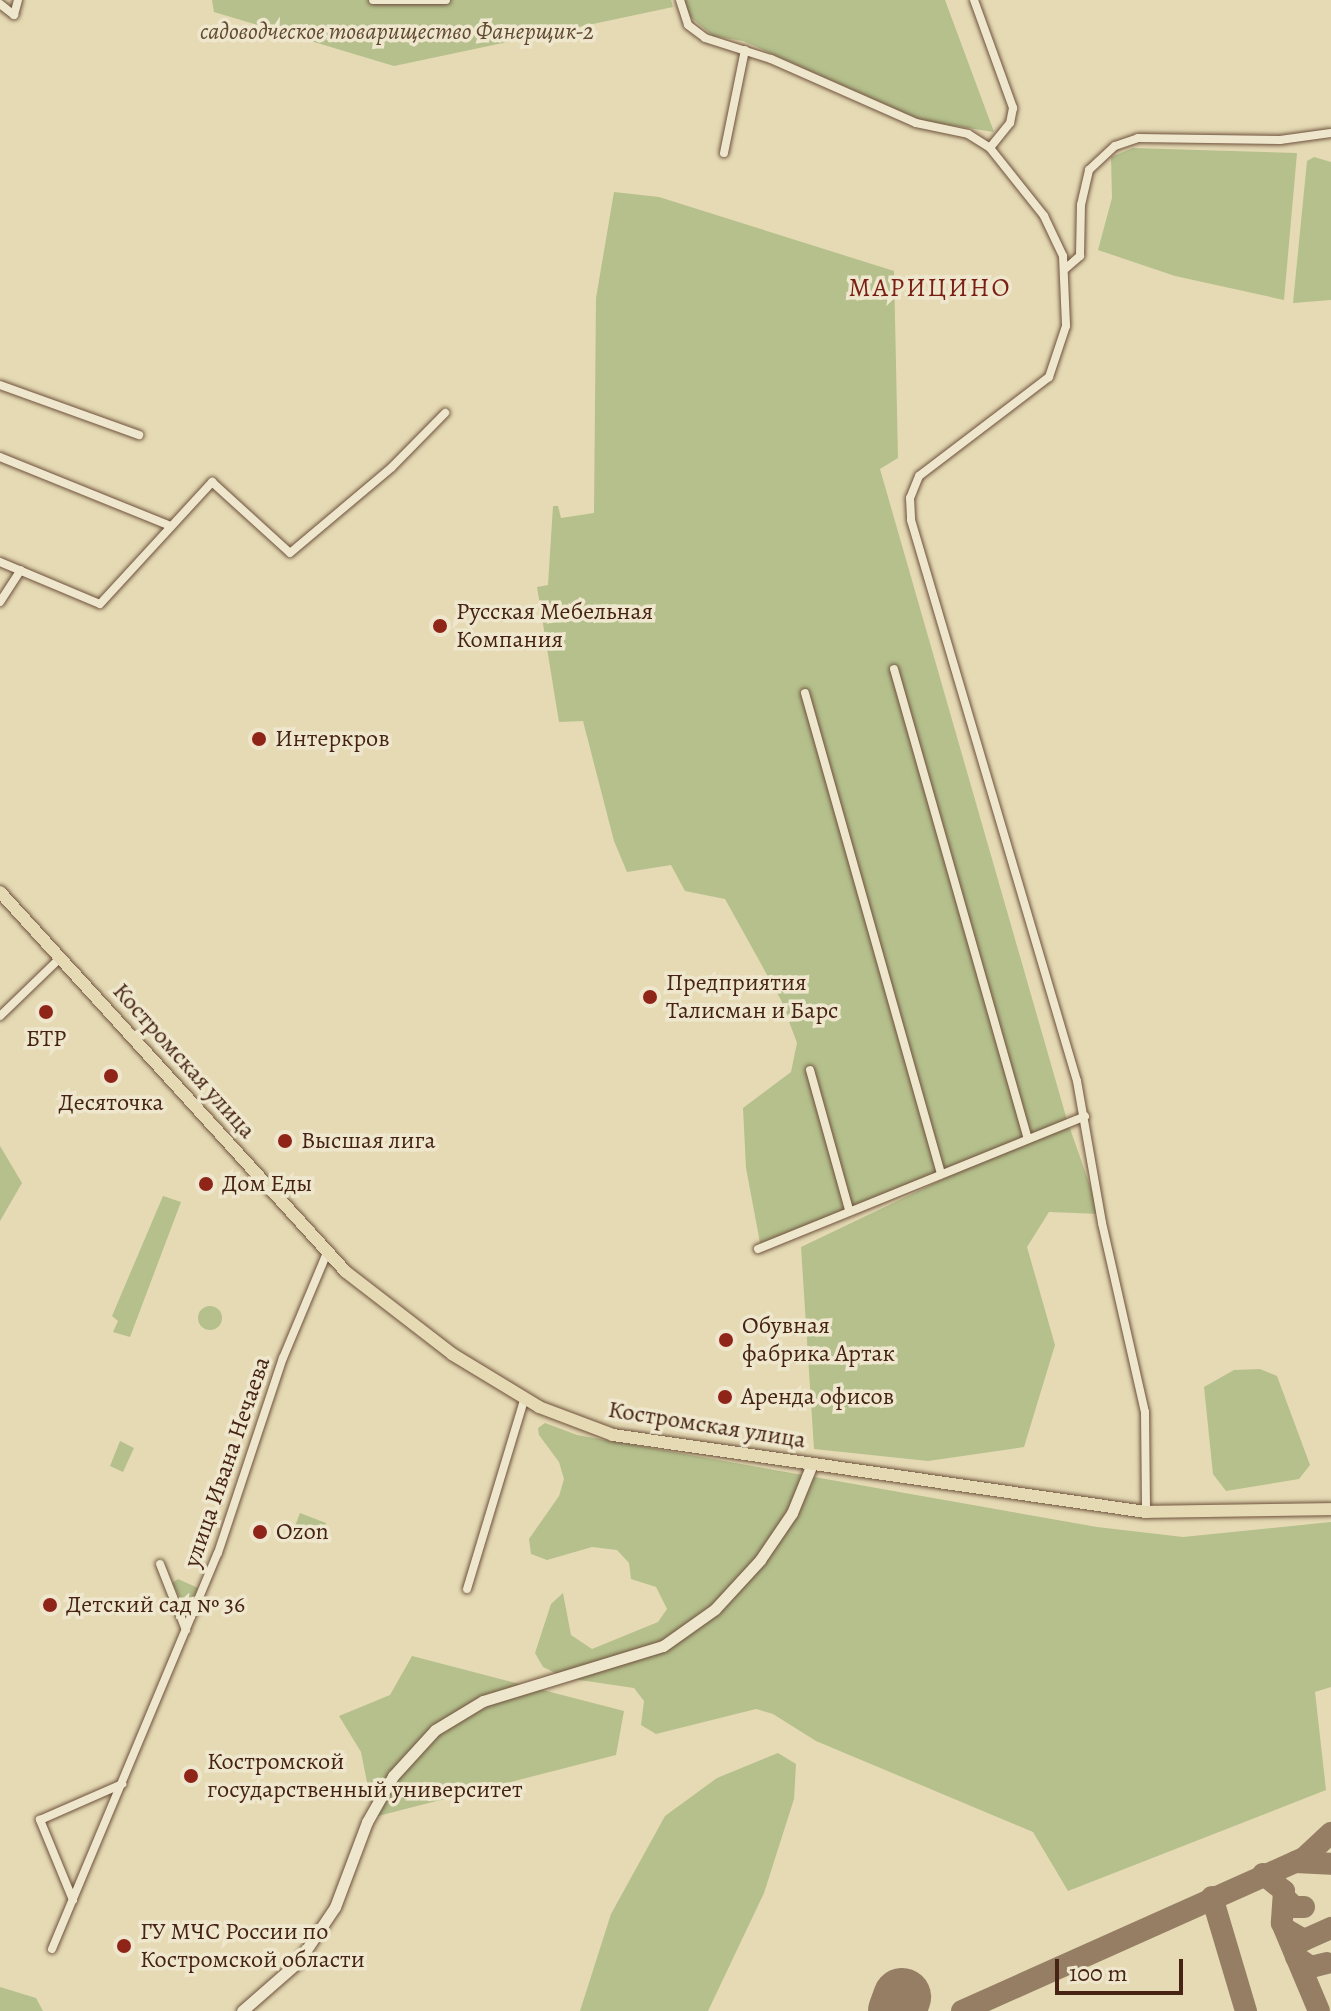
<!DOCTYPE html>
<html>
<head>
<meta charset="utf-8">
<style>
  body { margin:0 }
  #map { position:relative; width:1331px; height:2011px; overflow:hidden; background:#e5dab4; font-family:Alegreya,serif }
  div>[style] { position:absolute }
  [style*='--x'] { left:calc(var(--x)*1px); top:calc(var(--y)*1px); width:calc(var(--w)*1px); rotate:calc(var(--a)*1deg) }
  .green>* { inset:0; background:#b5c08d }
  .round { border-radius:50% }
  .taxiway>* { height:22px; margin:-11px; padding:0 11px; transform-origin:11px; border-radius:11px; background:#967e64 }
  .runway>* { height:58px; margin:-29px; padding:0 29px; transform-origin:29px; border-radius:29px; background:#967e64 }
  .roads { filter:drop-shadow(0 0 2px #6e513c) drop-shadow(0 0 2px #6e513c) }
  .street>* { height:8px; margin:-4px; padding:0 4px; transform-origin:4px; border-radius:4px; background:#eee7ce }
  .secondary>* { height:11px; margin:-5.5px; padding:0 5.5px; transform-origin:5.5px; border-radius:5.5px; background:#eee7ce }
  .primary>* { height:12px; margin:-6px; padding:0 6px; transform-origin:6px; border-radius:6px; background:#e5dab4 }
  .dots>* { width:22px; height:22px; translate:-50% -50%; box-sizing:border-box; border:4px solid #eee7ce; border-radius:50% }
  span { translate:-50% -50%; white-space:nowrap; text-align:center; line-height:1.15; -webkit-text-stroke:7px #eee7ce; paint-order:stroke }
  .park-label { font-size:24px; color:#624a32; font-style:italic }
  .poi-label { font-size:24px; color:#462314 }
  .left { translate:0 -50%; text-align:left }
  .street-label { font-size:24px; color:#462314 }
  .neighbourhood-label { font-size:26px; color:#7a1f14; letter-spacing:2px }
  .scale { position:absolute; left:1055px; top:1959px; width:128px; height:36px; box-sizing:border-box; border:4px solid #462314; border-top:0; padding-left:10px; font-size:24px; line-height:28px; white-space:nowrap; color:#462314; -webkit-text-stroke:6px #eee7ce; paint-order:stroke }
</style>
</head>
<body>
<div id="map">
  <div class="green">
    <div style="clip-path:polygon(212px 0,671px 0,673px 7px,394px 66px,214px 12px)"></div>
    <div style="clip-path:polygon(684px 0,945px 0,994px 132px,923px 121px,743px 41px,713px 36px,688px 15px)"></div>
    <div style="clip-path:polygon(1133px 148px,1297px 153px,1284px 300px,1175px 276px,1098px 250px,1112px 198px,1111px 157px)"></div>
    <div style="clip-path:polygon(1314px 157px,1331px 162px,1331px 300px,1293px 303px,1307px 161px)"></div>
    <div style="clip-path:polygon(614px 192px,659px 197px,894px 271px,898px 458px,880px 469px,1067px 1120px,1100px 1214px,1049px 1212px,1027px 1247px,1055px 1345px,1024px 1447px,928px 1461px,814px 1449px,801px 1247px,1048px 1129px,761px 1248px,746px 1168px,743px 1108px,791px 1072px,797px 1043px,781px 1000px,725px 899px,685px 891px,671px 865px,627px 872px,614px 841px,583px 721px,559px 722px,537px 587px,548px 585px,553px 506px,558px 506px,561px 518px,594px 513px,596px 298px)"></div>
    <div style="clip-path:polygon(0 1146px,22px 1183px,0 1221px)"></div>
    <div style="clip-path:polygon(163px 1196px,181px 1202px,130px 1337px,113px 1332px,118px 1321px,112px 1316px)"></div>
    <div class="round" style="left:198px;top:1306px;width:24px;height:24px"></div>
    <div style="clip-path:polygon(1260px 1369px,1277px 1376px,1310px 1465px,1299px 1479px,1226px 1491px,1213px 1474px,1204px 1387px,1234px 1370px)"></div>
    <div style="clip-path:polygon(545px 1423px,577px 1435px,1097px 1527px,1183px 1537px,1331px 1522px,1331px 1687px,1315px 1692px,1326px 1790px,1068px 1891px,1033px 1832px,816px 1741px,773px 1714px,756px 1709px,656px 1734px,641px 1725px,644px 1701px,634px 1688px,566px 1678px,543px 1667px,535px 1653px,551px 1604px,563px 1593px,571px 1635px,592px 1649px,658px 1622px,667px 1609px,656px 1587px,631px 1579px,629px 1563px,617px 1550px,592px 1547px,547px 1560px,531px 1554px,529px 1539px,559px 1496px,564px 1479px,559px 1462px,539px 1435px,538px 1428px)"></div>
    <div style="clip-path:polygon(120px 1441px,134px 1448px,123px 1472px,110px 1466px)"></div>
    <div style="clip-path:polygon(300px 1513px,326px 1523px,321px 1536px,295px 1526px)"></div>
    <div style="clip-path:polygon(178px 1579px,198px 1588px,187px 1611px,172px 1583px)"></div>
    <div style="clip-path:polygon(412px 1656px,624px 1711px,616px 1755px,374px 1817px,361px 1752px,339px 1716px,390px 1695px)"></div>
    <div style="clip-path:polygon(778px 1753px,796px 1764px,794px 1799px,764px 1893px,708px 2011px,580px 2011px,611px 1914px,665px 1816px,717px 1778px)"></div>
    <div style="clip-path:polygon(0 1987px,36px 1998px,43px 2011px,0 2011px)"></div>
  </div>
  <div class="taxiway">
    <div style="--x:1295;--y:1862;--w:36;--a:3"></div>
    <div style="--x:1263;--y:1874;--w:27;--a:39"></div>
    <div style="--x:1284;--y:1891;--w:32;--a:94"></div>
    <div style="--x:1282;--y:1923;--w:95;--a:67.2"></div>
    <div style="--x:1212;--y:1897;--w:119;--a:73.4"></div>
    <div style="--x:1284;--y:1897;--w:14;--a:45"></div>
    <div style="--x:1294;--y:1907;--w:10;--a:0"></div>
    <div style="--x:1285;--y:1929;--w:22;--a:30"></div>
    <div style="--x:1304;--y:1940;--w:30;--a:-24"></div>
    <div style="--x:1296;--y:1957;--w:18;--a:34"></div>
    <div style="--x:1311;--y:1967;--w:16;--a:-14"></div>
    <div style="--x:962;--y:2011;--w:375;--a:-24.1"></div>
    <div style="--x:1304;--y:1858;--w:37;--a:-43"></div>
  </div>
  <div class="runway">
    <div style="--x:897;--y:2011;--w:15;--a:-70"></div>
  </div>
  <div class="roads">
    <div class="street">
      <div style="--x:373;--y:0;--w:73;--a:0"></div>
      <div style="--x:680;--y:0;--w:26;--a:72"></div>
      <div style="--x:688;--y:25;--w:21;--a:37"></div>
      <div style="--x:705;--y:38;--w:69;--a:17.7"></div>
      <div style="--x:771;--y:59;--w:158;--a:23.8"></div>
      <div style="--x:916;--y:123;--w:53;--a:11.9"></div>
      <div style="--x:968;--y:134;--w:26;--a:32"></div>
      <div style="--x:990;--y:148;--w:87;--a:51.5"></div>
      <div style="--x:1044;--y:216;--w:44;--a:64.6"></div>
      <div style="--x:1063;--y:256;--w:70;--a:87.5"></div>
      <div style="--x:1066;--y:326;--w:54;--a:108.4"></div>
      <div style="--x:1049;--y:377;--w:163;--a:142.7"></div>
      <div style="--x:919;--y:476;--w:24;--a:112"></div>
      <div style="--x:910;--y:498;--w:22;--a:87"></div>
      <div style="--x:911;--y:520;--w:585;--a:73.52"></div>
      <div style="--x:1077;--y:1081;--w:144;--a:80"></div>
      <div style="--x:1102;--y:1223;--w:194;--a:77.2"></div>
      <div style="--x:1145;--y:1412;--w:100;--a:89.4"></div>
      <div style="--x:974;--y:0;--w:115;--a:70.1"></div>
      <div style="--x:1013;--y:108;--w:15;--a:101"></div>
      <div style="--x:1010;--y:123;--w:32;--a:129"></div>
      <div style="--x:0;--y:4;--w:18;--a:38"></div>
      <div style="--x:14;--y:15;--w:16;--a:-75"></div>
      <div style="--x:724;--y:153;--w:105;--a:-78.5"></div>
      <div style="--x:1065;--y:269;--w:20;--a:-41"></div>
      <div style="--x:1080;--y:256;--w:51;--a:-88.9"></div>
      <div style="--x:1081;--y:205;--w:36;--a:-77"></div>
      <div style="--x:1089;--y:170;--w:35;--a:-43"></div>
      <div style="--x:1115;--y:146;--w:24;--a:-19"></div>
      <div style="--x:1138;--y:138;--w:142;--a:0.8"></div>
      <div style="--x:1280;--y:140;--w:51;--a:-7.8"></div>
      <div style="--x:0;--y:385;--w:148;--a:19.8"></div>
      <div style="--x:0;--y:457;--w:184;--a:22"></div>
      <div style="--x:0;--y:562;--w:108;--a:22.8"></div>
      <div style="--x:100;--y:604;--w:166;--a:-47.4"></div>
      <div style="--x:212;--y:482;--w:105;--a:42.3"></div>
      <div style="--x:290;--y:553;--w:133;--a:-40.1"></div>
      <div style="--x:392;--y:467;--w:76;--a:-45.5"></div>
      <div style="--x:0;--y:602;--w:38;--a:-57"></div>
      <div style="--x:894;--y:669;--w:488;--a:74.1"></div>
      <div style="--x:805;--y:693;--w:499;--a:74.2"></div>
      <div style="--x:0;--y:1016;--w:83;--a:-44"></div>
      <div style="--x:810;--y:1070;--w:145;--a:74.4"></div>
      <div style="--x:758;--y:1249;--w:353;--a:-22.1"></div>
      <div style="--x:160;--y:1564;--w:71;--a:68.5"></div>
      <div style="--x:467;--y:1589;--w:197;--a:-73.2"></div>
      <div style="--x:73;--y:1900;--w:87;--a:-112.4"></div>
      <div style="--x:40;--y:1820;--w:90;--a:-23.7"></div>
      <div style="--x:52;--y:1949;--w:429;--a:-67.3"></div>
      <div style="--x:218;--y:1553;--w:206;--a:-71.6"></div>
      <div style="--x:283;--y:1358;--w:114;--a:-67.3"></div>
    </div>
    <div class="secondary">
      <div style="--x:242;--y:2011;--w:74;--a:-41.2"></div>
      <div style="--x:298;--y:1962;--w:66;--a:-56.1"></div>
      <div style="--x:335;--y:1907;--w:91;--a:-69.4"></div>
      <div style="--x:367;--y:1822;--w:53;--a:-60.5"></div>
      <div style="--x:393;--y:1776;--w:62;--a:-47.6"></div>
      <div style="--x:435;--y:1730;--w:56;--a:-31.1"></div>
      <div style="--x:483;--y:1701;--w:188;--a:-17"></div>
      <div style="--x:663;--y:1646;--w:64;--a:-35.4"></div>
      <div style="--x:715;--y:1609;--w:67;--a:-47.4"></div>
      <div style="--x:760;--y:1560;--w:57;--a:-55.8"></div>
      <div style="--x:792;--y:1513;--w:53;--a:-67.8"></div>
    </div>
    <div class="primary">
      <div style="--x:0;--y:892;--w:514;--a:47.68"></div>
      <div style="--x:346;--y:1272;--w:134;--a:37.7"></div>
      <div style="--x:452;--y:1354;--w:102;--a:31.3"></div>
      <div style="--x:539;--y:1407;--w:79;--a:20.7"></div>
      <div style="--x:613;--y:1435;--w:539;--a:8.22"></div>
      <div style="--x:1146;--y:1512;--w:185;--a:-0.9"></div>
    </div>
  </div>
  <div class="dots">
    <div style="left:440px;top:626px;background:#8f2418"></div>
    <div style="left:259px;top:739px;background:#8f2418"></div>
    <div style="left:650px;top:997px;background:#8f2418"></div>
    <div style="left:46px;top:1012px;background:#8f2418"></div>
    <div style="left:111px;top:1076px;background:#8f2418"></div>
    <div style="left:285px;top:1141px;background:#8f2418"></div>
    <div style="left:206px;top:1184px;background:#8f2418"></div>
    <div style="left:726px;top:1340px;background:#8f2418"></div>
    <div style="left:725px;top:1397px;background:#8f2418"></div>
    <div style="left:260px;top:1532px;background:#8f2418"></div>
    <div style="left:50px;top:1605px;background:#8f2418"></div>
    <div style="left:191px;top:1776px;background:#8f2418"></div>
    <div style="left:124px;top:1946px;background:#8f2418"></div>
  </div>
  <div class="park-label">
    <span style="left:397px;top:32px">садоводческое товарищество Фанерщик-2</span>
  </div>
  <div class="poi-label">
    <span class="left" style="left:456px;top:626px">Русская Мебельная<br>Компания</span>
    <span class="left" style="left:275px;top:739px">Интеркров</span>
    <span class="left" style="left:666px;top:997px">Предприятия<br>Талисман и Барс</span>
    <span style="left:46px;top:1039px">БТР</span>
    <span style="left:111px;top:1103px">Десяточка</span>
    <span class="left" style="left:301px;top:1141px">Высшая лига</span>
    <span class="left" style="left:222px;top:1184px">Дом Еды</span>
    <span class="left" style="left:742px;top:1340px">Обувная<br>фабрика Артак</span>
    <span class="left" style="left:741px;top:1397px">Аренда офисов</span>
    <span class="left" style="left:276px;top:1532px">Ozon</span>
    <span class="left" style="left:66px;top:1605px">Детский сад № 36</span>
    <span class="left" style="left:207px;top:1776px">Костромской<br>государственный университет</span>
    <span class="left" style="left:140px;top:1946px">ГУ МЧС России по<br>Костромской области</span>
  </div>
  <div class="street-label">
    <span style="left:184px;top:1061px;rotate:48deg">Костромская улица</span>
    <span style="left:707px;top:1425px;rotate:9deg">Костромская улица</span>
    <span style="left:227px;top:1462px;rotate:-71deg">улица Ивана Нечаева</span>
  </div>
  <div class="neighbourhood-label">
    <span style="left:930px;top:288px">МАРИЦИНО</span>
  </div>
  <div class="scale">100 m</div>
</div>
</body>
</html>
